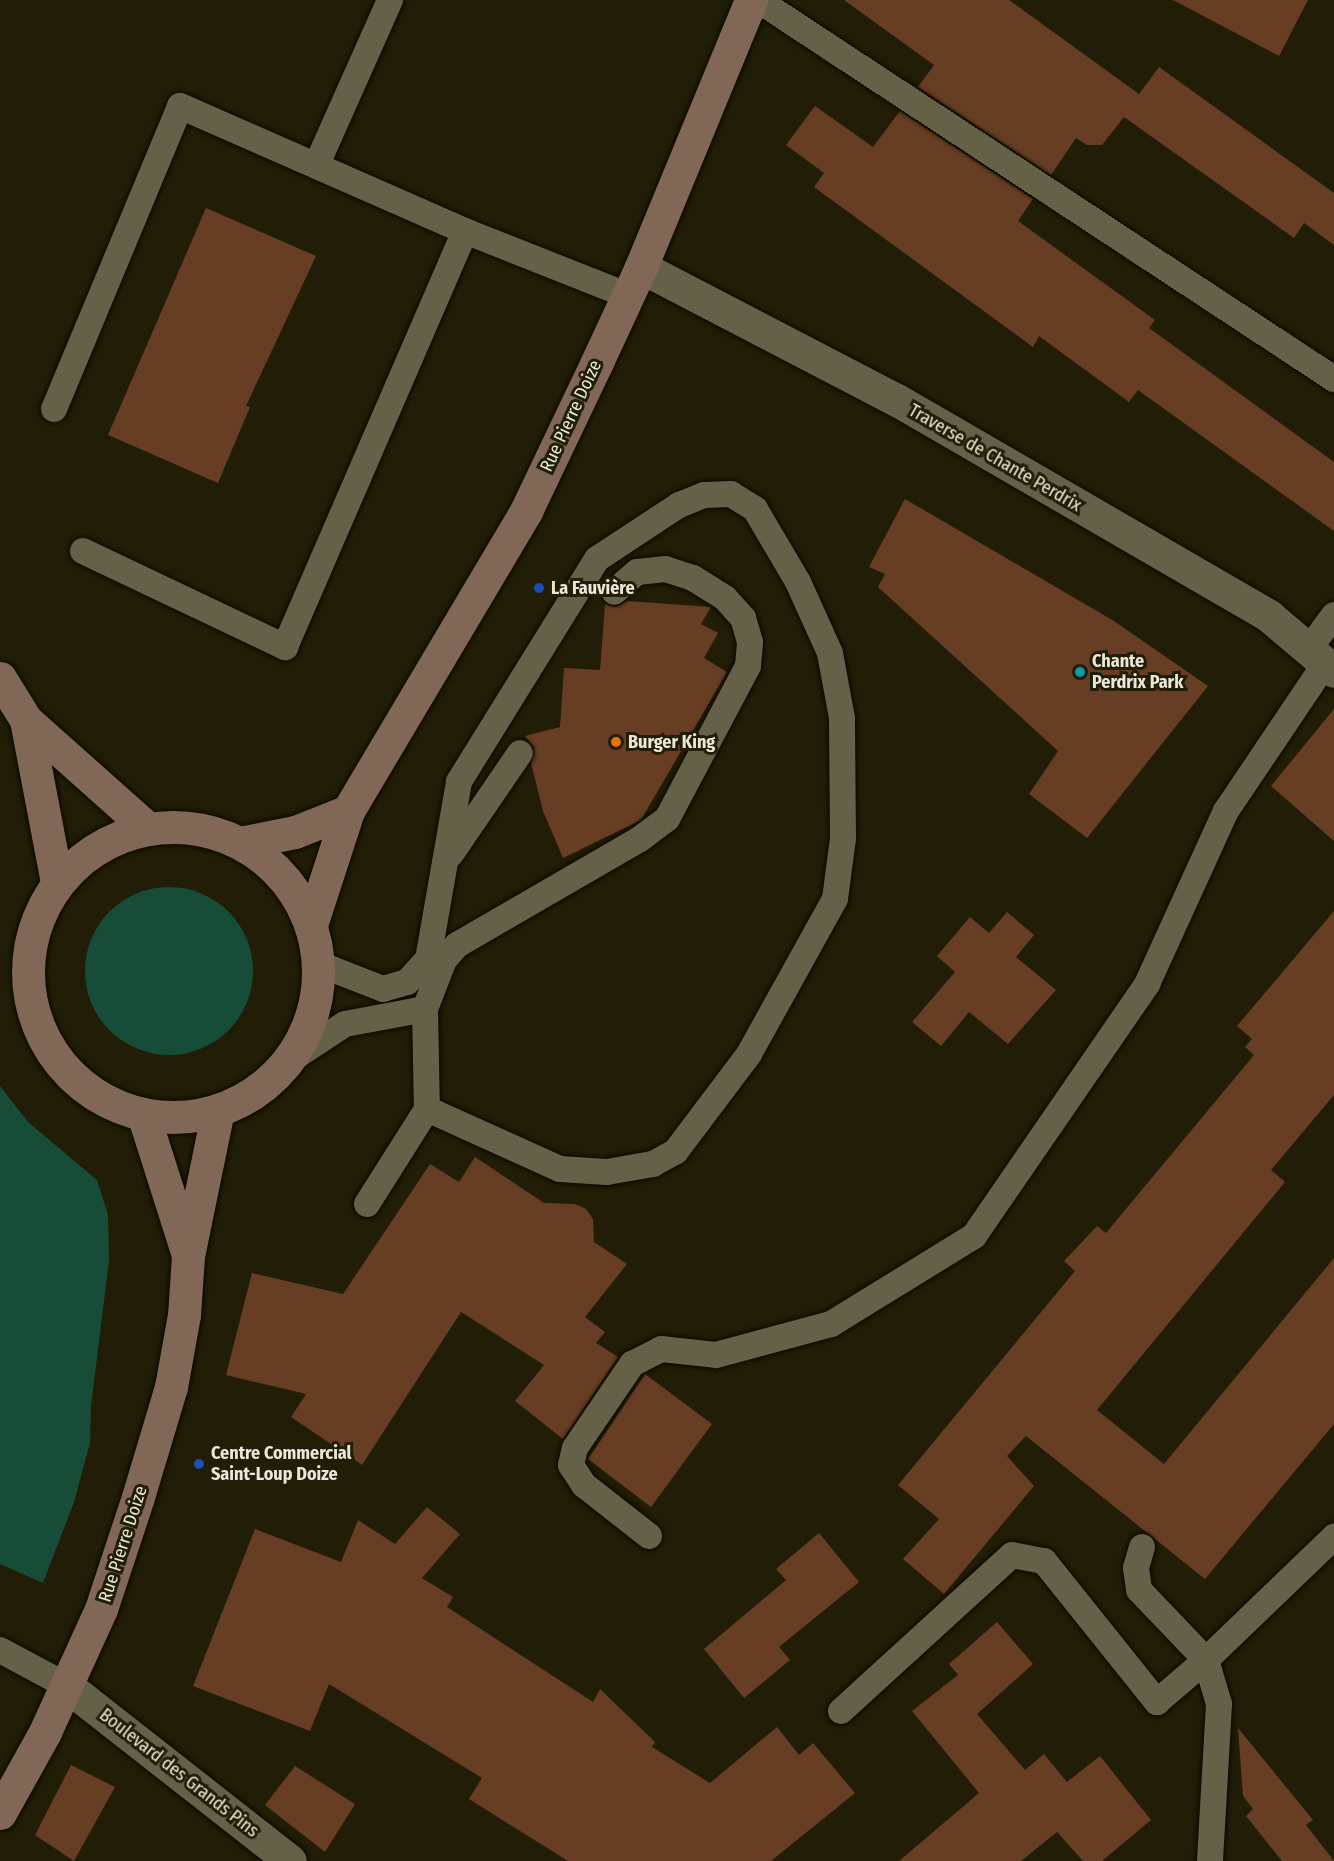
<!DOCTYPE html>
<html>
<head>
<meta charset="utf-8">
<style>
  body { margin:0 }
  #map { position:relative; width:1334px; height:1861px; overflow:hidden; background:#211d06; font-family:"Fira Sans Condensed",sans-serif }
  div>[style] { position:absolute }
  [style*='--x'] { left:calc(var(--x)*1px); top:calc(var(--y)*1px); width:calc(var(--w)*1px); rotate:calc(var(--a)*1deg) }
  .green>* { inset:0; background:#174d38 }
  .round { border-radius:50% }
  .building>* { inset:0; background:#673e23 }
  .roads { filter:drop-shadow(0 0 2px #0a0700) drop-shadow(0 0 2px #0a0700) }
  .lane>* { height:26px; margin:-13px; padding:0 13px; transform-origin:13px; border-radius:13px; background:#656148 }
  .street>* { height:33px; margin:-16.5px; padding:0 16.5px; transform-origin:16.5px; border-radius:16.5px; background:#656148 }
  .secondary>* { height:33px; margin:-16.5px; padding:0 16.5px; transform-origin:16.5px; border-radius:16.5px; background:#816756 }
  .secondary>.ring { margin:-16.5px; padding:0; box-sizing:content-box; background:none; border:33px solid #816756; border-radius:50% }
  .dots>* { width:16px; height:16px; translate:-50% -50%; box-sizing:border-box; border:3px solid #211d06; border-radius:50% }
  span { translate:-50% -50%; white-space:nowrap; text-align:center; line-height:1.15; -webkit-text-stroke:6px #211d06; paint-order:stroke }
  .street-label { font-size:18px; color:#e9e7d9 }
  .poi-label { font-size:18px; color:#e9e7d9; font-weight:700 }
  .left { translate:0 -50%; text-align:left }
</style>
</head>
<body>
<div id="map">
  <div class="green">
    <div class="round" style="left:85px;top:887px;width:168px;height:168px"></div>
    <div style="clip-path:polygon(0 1086px,28px 1122px,97px 1180px,108px 1215px,109px 1261px,91px 1406px,90px 1443px,74px 1502px,43px 1583px,0 1564px)"></div>
  </div>
  <div class="building">
    <div style="clip-path:polygon(844px 0,1009px 0,1139px 94px,1159px 67px,1334px 193px,1334px 245px,1304px 223px,1294px 238px,1124px 117px,1102px 145px,1087px 145px,1076px 138px,1051px 175px,918px 87px,934px 65px)"></div>
    <div style="clip-path:polygon(1173px 0,1308px 0,1279px 56px)"></div>
    <div style="clip-path:polygon(815px 106px,873px 147px,900px 111px,1033px 199px,1018px 221px,1155px 320px,1149px 328px,1334px 462px,1334px 531px,1138px 390px,1129px 402px,1039px 336px,1033px 347px,814px 187px,824px 173px,786px 145px)"></div>
    <div style="clip-path:polygon(206px 208px,316px 256px,246px 406px,250px 407px,218px 483px,108px 435px)"></div>
    <div style="clip-path:polygon(905px 499px,1114px 621px,1208px 686px,1087px 838px,1029px 794px,1058px 751px,878px 587px,885px 574px,869px 567px)"></div>
    <div style="clip-path:polygon(627px 601px,711px 607px,701px 624px,718px 633px,704px 658px,727px 672px,641px 820px,563px 858px,543px 811px,531px 763px,534px 747px,525px 736px,560px 727px,564px 668px,600px 670px,605px 604px,616px 607px)"></div>
    <div style="clip-path:polygon(1334px 709px,1334px 841px,1271px 786px)"></div>
    <div style="clip-path:polygon(1334px 911px,1334px 1095px,1271px 1170px,1285px 1182px,1097px 1410px,1164px 1464px,1334px 1258px,1334px 1424px,1205px 1579px,1026px 1436px,1007px 1456px,1034px 1486px,944px 1594px,903px 1559px,939px 1519px,898px 1485px,1075px 1271px,1064px 1261px,1097px 1226px,1106px 1233px,1254px 1055px,1245px 1047px,1252px 1039px,1237px 1026px)"></div>
    <div style="clip-path:polygon(1007px 912px,1034px 935px,1016px 957px,1056px 990px,1008px 1044px,969px 1012px,941px 1046px,912px 1022px,955px 972px,937px 956px,970px 917px,989px 933px)"></div>
    <div style="clip-path:polygon(475px 1157px,544px 1203px,575px 1204px,586px 1209px,593px 1219px,594px 1242px,627px 1264px,585px 1317px,605px 1332px,596px 1343px,618px 1357px,563px 1439px,515px 1401px,544px 1365px,461px 1312px,362px 1465px,291px 1417px,306px 1394px,226px 1375px,252px 1273px,343px 1294px,430px 1164px,459px 1182px)"></div>
    <div style="clip-path:polygon(645px 1374px,712px 1424px,651px 1507px,588px 1459px)"></div>
    <div style="clip-path:polygon(427px 1507px,460px 1534px,422px 1578px,453px 1597px,447px 1607px,593px 1702px,600px 1689px,655px 1742px,652px 1747px,710px 1783px,777px 1727px,799px 1755px,813px 1743px,855px 1793px,771px 1861px,568px 1861px,469px 1799px,482px 1778px,329px 1684px,310px 1731px,193px 1686px,255px 1529px,341px 1562px,358px 1520px,395px 1544px)"></div>
    <div style="clip-path:polygon(819px 1533px,859px 1582px,779px 1647px,790px 1660px,744px 1698px,704px 1649px,786px 1580px,776px 1569px)"></div>
    <div style="clip-path:polygon(997px 1622px,1033px 1664px,977px 1714px,1025px 1770px,1044px 1754px,1067px 1782px,1100px 1756px,1151px 1820px,1102px 1861px,1083px 1861px,1057px 1832px,1021px 1861px,899px 1861px,979px 1793px,912px 1711px,958px 1675px,949px 1664px)"></div>
    <div style="clip-path:polygon(1238px 1728px,1313px 1820px,1306px 1825px,1334px 1861px,1282px 1861px,1246px 1816px,1253px 1809px,1243px 1796px)"></div>
    <div style="clip-path:polygon(71px 1765px,115px 1787px,74px 1861px,35px 1835px)"></div>
    <div style="clip-path:polygon(295px 1766px,355px 1804px,325px 1852px,265px 1805px)"></div>
  </div>
  <div class="roads">
    <div class="lane">
      <div style="--x:758;--y:0;--w:690;--a:33.34"></div>
      <div style="--x:317;--y:164;--w:180;--a:-66"></div>
      <div style="--x:54;--y:409;--w:328;--a:-67.4"></div>
      <div style="--x:180;--y:106;--w:311;--a:23.7"></div>
      <div style="--x:465;--y:231;--w:176;--a:21.6"></div>
      <div style="--x:83;--y:551;--w:224;--a:25.4"></div>
      <div style="--x:285;--y:647;--w:453;--a:-66.6"></div>
      <div style="--x:1309;--y:649;--w:42;--a:-53.7"></div>
      <div style="--x:451;--y:854;--w:122;--a:-55.7"></div>
      <div style="--x:425;--y:1009;--w:53;--a:-68.8"></div>
      <div style="--x:444;--y:960;--w:20;--a:-49"></div>
      <div style="--x:457;--y:945;--w:211;--a:-30.1"></div>
      <div style="--x:640;--y:839;--w:34;--a:-37"></div>
      <div style="--x:667;--y:819;--w:173;--a:-62.1"></div>
      <div style="--x:748;--y:666;--w:24;--a:-85"></div>
      <div style="--x:750;--y:642;--w:25;--a:-106"></div>
      <div style="--x:743;--y:618;--w:27;--a:-132"></div>
      <div style="--x:725;--y:598;--w:38;--a:-148"></div>
      <div style="--x:693;--y:578;--w:28;--a:-162"></div>
      <div style="--x:666;--y:569;--w:29;--a:174"></div>
      <div style="--x:637;--y:572;--w:30;--a:139"></div>
      <div style="--x:287;--y:1062;--w:69;--a:-33.2"></div>
      <div style="--x:345;--y:1024;--w:81;--a:-10.6"></div>
      <div style="--x:425;--y:1009;--w:100;--a:88.9"></div>
      <div style="--x:427;--y:1109;--w:146;--a:24.3"></div>
      <div style="--x:560;--y:1169;--w:47;--a:3.7"></div>
      <div style="--x:607;--y:1172;--w:47;--a:-9.9"></div>
      <div style="--x:653;--y:1164;--w:26;--a:-29"></div>
      <div style="--x:676;--y:1151;--w:121;--a:-53"></div>
      <div style="--x:749;--y:1054;--w:177;--a:-61"></div>
      <div style="--x:835;--y:899;--w:62;--a:-82.5"></div>
      <div style="--x:843;--y:838;--w:120;--a:-90.5"></div>
      <div style="--x:842;--y:718;--w:66;--a:-100.5"></div>
      <div style="--x:830;--y:653;--w:78;--a:-114.3"></div>
      <div style="--x:798;--y:582;--w:85;--a:-120.5"></div>
      <div style="--x:755;--y:509;--w:28;--a:-148"></div>
      <div style="--x:731;--y:494;--w:27;--a:178"></div>
      <div style="--x:704;--y:495;--w:27;--a:158"></div>
      <div style="--x:679;--y:505;--w:98;--a:146.6"></div>
      <div style="--x:597;--y:559;--w:262;--a:121.8"></div>
      <div style="--x:459;--y:782;--w:180;--a:99.9"></div>
      <div style="--x:428;--y:959;--w:31;--a:132"></div>
      <div style="--x:407;--y:982;--w:25;--a:164"></div>
      <div style="--x:383;--y:989;--w:69;--a:-158.7"></div>
      <div style="--x:367;--y:1204;--w:112;--a:-57.7"></div>
      <div style="--x:649;--y:1536;--w:83;--a:-141.9"></div>
      <div style="--x:584;--y:1485;--w:24;--a:-123"></div>
      <div style="--x:571;--y:1465;--w:17;--a:-77"></div>
      <div style="--x:575;--y:1448;--w:102;--a:-55.8"></div>
      <div style="--x:632;--y:1364;--w:33;--a:-27"></div>
      <div style="--x:661;--y:1349;--w:55;--a:6.2"></div>
      <div style="--x:716;--y:1355;--w:119;--a:-15.1"></div>
      <div style="--x:831;--y:1324;--w:168;--a:-31.6"></div>
      <div style="--x:974;--y:1236;--w:306;--a:-55.5"></div>
      <div style="--x:1147;--y:984;--w:190;--a:-65.5"></div>
      <div style="--x:1226;--y:811;--w:179;--a:-56.1"></div>
      <div style="--x:1142;--y:1547;--w:22;--a:106"></div>
      <div style="--x:1136;--y:1568;--w:22;--a:82"></div>
      <div style="--x:1139;--y:1590;--w:97;--a:46.3"></div>
      <div style="--x:1206;--y:1660;--w:178;--a:-43.9"></div>
      <div style="--x:0;--y:1650;--w:76;--a:28.2"></div>
      <div style="--x:841;--y:1711;--w:231;--a:-42.4"></div>
      <div style="--x:1012;--y:1555;--w:33;--a:11"></div>
      <div style="--x:1044;--y:1561;--w:181;--a:51.3"></div>
      <div style="--x:1157;--y:1702;--w:65;--a:-40.6"></div>
      <div style="--x:1206;--y:1660;--w:46;--a:73.5"></div>
      <div style="--x:1219;--y:1704;--w:157;--a:93.3"></div>
    </div>
    <div class="street">
      <div style="--x:641;--y:267;--w:288;--a:27.5"></div>
      <div style="--x:897;--y:400;--w:430;--a:30.1"></div>
      <div style="--x:1269;--y:616;--w:85;--a:40.2"></div>
      <div style="--x:67;--y:1686;--w:283;--a:38.1"></div>
    </div>
    <div class="secondary">
      <div style="--x:0;--y:678;--w:49;--a:58.2"></div>
      <div style="--x:26;--y:720;--w:161;--a:41.7"></div>
      <div style="--x:26;--y:720;--w:166;--a:79.2"></div>
      <div class="ring" style="left:28px;top:827px;width:257px;height:257px"></div>
      <div style="--x:240;--y:843;--w:56;--a:-11.3"></div>
      <div style="--x:295;--y:832;--w:57;--a:-21.6"></div>
      <div style="--x:311;--y:925;--w:120;--a:-72"></div>
      <div style="--x:348;--y:811;--w:349;--a:-59.3"></div>
      <div style="--x:526;--y:511;--w:165;--a:-64.5"></div>
      <div style="--x:597;--y:362;--w:105;--a:-65.1"></div>
      <div style="--x:641;--y:267;--w:289;--a:-67.6"></div>
      <div style="--x:143;--y:1114;--w:148;--a:72.3"></div>
      <div style="--x:0;--y:1813;--w:93;--a:-60.9"></div>
      <div style="--x:45;--y:1732;--w:135;--a:-65.5"></div>
      <div style="--x:101;--y:1609;--w:118;--a:-71.7"></div>
      <div style="--x:138;--y:1497;--w:115;--a:-73.3"></div>
      <div style="--x:171;--y:1387;--w:73;--a:-79.8"></div>
      <div style="--x:184;--y:1315;--w:59;--a:-86.1"></div>
      <div style="--x:188;--y:1256;--w:149;--a:-78.4"></div>
    </div>
  </div>
  <div class="dots">
    <div style="left:539px;top:588px;background:#1a4fb4"></div>
    <div style="left:1080px;top:672px;background:#0f9aa8"></div>
    <div style="left:616px;top:742px;background:#e8710a"></div>
    <div style="left:199px;top:1464px;background:#1a4fb4"></div>
  </div>
  <div class="street-label">
    <span style="left:571px;top:416px;rotate:-65deg">Rue Pierre Doize</span>
    <span style="left:995px;top:458px;rotate:30deg">Traverse de Chante Perdrix</span>
    <span style="left:123px;top:1544px;rotate:-72deg">Rue Pierre Doize</span>
    <span style="left:179px;top:1773px;rotate:38deg">Boulevard des Grands Pins</span>
  </div>
  <div class="poi-label">
    <span class="left" style="left:551px;top:588px">La Fauvière</span>
    <span class="left" style="left:1092px;top:672px">Chante<br>Perdrix Park</span>
    <span class="left" style="left:628px;top:742px">Burger King</span>
    <span class="left" style="left:211px;top:1464px">Centre Commercial<br>Saint-Loup Doize</span>
  </div>
</div>
</body>
</html>
